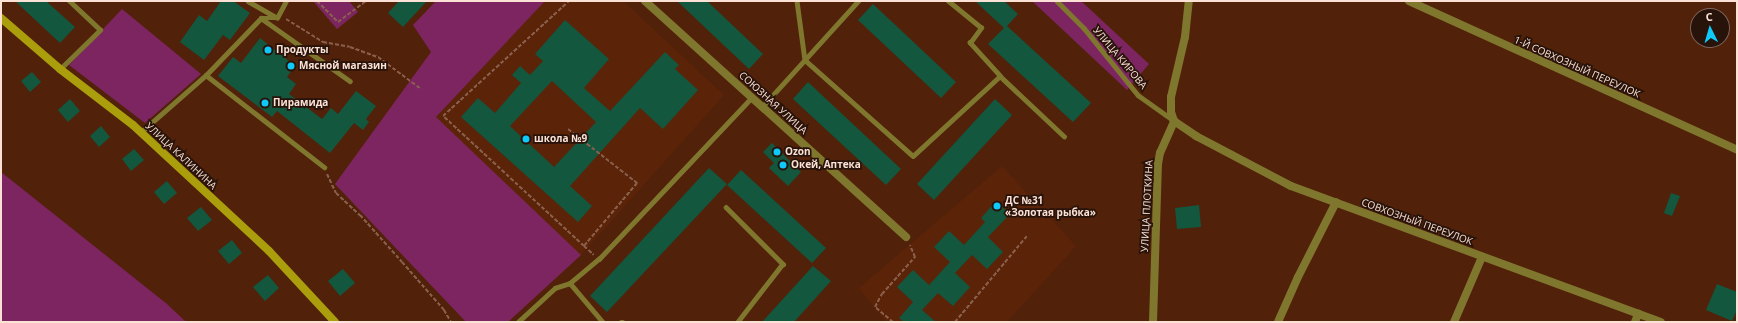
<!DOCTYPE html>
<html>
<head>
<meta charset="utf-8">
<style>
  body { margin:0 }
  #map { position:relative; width:1738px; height:323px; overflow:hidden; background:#52210a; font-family:"Open Sans",sans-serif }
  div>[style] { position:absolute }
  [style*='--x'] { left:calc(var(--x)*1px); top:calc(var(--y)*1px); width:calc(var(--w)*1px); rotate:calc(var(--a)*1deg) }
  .built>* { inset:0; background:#5b2308 }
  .green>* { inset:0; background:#7d2561 }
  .building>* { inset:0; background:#12573e }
  .path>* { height:2px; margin-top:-1px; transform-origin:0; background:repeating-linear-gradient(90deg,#8a604d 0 4px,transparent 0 6px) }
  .service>* { height:4.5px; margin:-2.25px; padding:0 2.25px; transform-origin:2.25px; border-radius:2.25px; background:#7f772e }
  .minor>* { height:8px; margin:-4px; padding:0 4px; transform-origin:4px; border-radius:4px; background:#7f772e }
  .tertiary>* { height:8px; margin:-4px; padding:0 4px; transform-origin:4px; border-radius:4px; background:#7f772e }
  .secondary>* { height:8px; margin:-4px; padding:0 4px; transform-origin:4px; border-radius:4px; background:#ab9e0d }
  .dots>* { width:11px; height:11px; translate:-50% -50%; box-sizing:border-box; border:2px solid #28130a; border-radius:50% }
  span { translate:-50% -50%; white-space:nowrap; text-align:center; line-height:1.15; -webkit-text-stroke:3.5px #28130a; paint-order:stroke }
  .poi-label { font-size:10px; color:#fbe1d6; font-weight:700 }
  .left { translate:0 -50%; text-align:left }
  .street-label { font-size:10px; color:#fbe1d6 }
  .frame { position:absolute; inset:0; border:2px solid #fbe1d6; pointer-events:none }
  .north { position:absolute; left:1690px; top:8px; width:40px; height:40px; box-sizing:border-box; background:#28130a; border:1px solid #7c655c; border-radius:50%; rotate:355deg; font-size:11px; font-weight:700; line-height:16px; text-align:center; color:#fbe1d6 }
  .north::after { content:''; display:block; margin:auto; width:14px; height:18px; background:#0ecafa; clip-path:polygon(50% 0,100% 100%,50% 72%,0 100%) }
</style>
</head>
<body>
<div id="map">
  <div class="built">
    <div style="clip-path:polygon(436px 1px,583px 1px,586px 3px,588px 1px,623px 1px,724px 95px,581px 255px,508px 322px,466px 322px,335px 184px,431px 52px,413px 25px)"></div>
    <div style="clip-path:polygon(1002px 166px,1076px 246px,1007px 322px,886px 322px,859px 288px)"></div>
  </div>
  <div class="green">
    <div style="clip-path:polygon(313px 1px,349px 1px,358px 12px,337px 29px)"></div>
    <div style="clip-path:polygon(436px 1px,544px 2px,436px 117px,581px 255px,508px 322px,466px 322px,335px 184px,431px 52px,413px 25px)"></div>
    <div style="clip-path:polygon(1032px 1px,1081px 1px,1149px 64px,1127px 90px)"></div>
    <div style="clip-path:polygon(122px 9px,201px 74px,145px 123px,69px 65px)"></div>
    <div style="clip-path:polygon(1px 172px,167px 304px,186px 322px,1px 322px)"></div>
  </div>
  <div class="building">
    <div style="clip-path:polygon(15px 1px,46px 1px,75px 27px,60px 43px)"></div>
    <div style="clip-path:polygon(221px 1px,233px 1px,250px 13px,230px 40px,223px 35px,204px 60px,180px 42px,199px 15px,207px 21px)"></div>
    <div style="clip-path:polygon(399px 1px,427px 1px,403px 27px,388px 13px)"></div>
    <div style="clip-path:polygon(677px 1px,707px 1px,763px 54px,749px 69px)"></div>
    <div style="clip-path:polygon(975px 1px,1004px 1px,1018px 14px,1007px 26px,1091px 103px,1073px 122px,988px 44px,1004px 28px)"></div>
    <div style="clip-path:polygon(873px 4px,956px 82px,941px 98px,858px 20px)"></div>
    <div style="clip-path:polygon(evenodd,565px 20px,609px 59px,584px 88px,610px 111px,665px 52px,679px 65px,675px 69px,698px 90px,663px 129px,640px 108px,570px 186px,592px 206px,578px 222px,461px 117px,478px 98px,495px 113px,521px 83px,512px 75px,520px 66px,530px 75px,543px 61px,535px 54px,565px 20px,552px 81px,596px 122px,554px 167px,510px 126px,552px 81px)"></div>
    <div style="clip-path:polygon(260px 38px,295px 66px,287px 77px,296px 84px,289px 94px,322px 119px,331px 108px,338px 114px,356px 91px,376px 106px,366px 119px,369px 122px,363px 130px,354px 123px,330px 153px,277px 111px,272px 117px,218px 76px,233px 57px,241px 63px)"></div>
    <div style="clip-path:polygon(32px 72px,41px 82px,30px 92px,21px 81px)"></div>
    <div style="clip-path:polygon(808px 82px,901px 169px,886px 185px,793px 99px)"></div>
    <div style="clip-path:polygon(70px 99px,80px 111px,68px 122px,58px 110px)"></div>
    <div style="clip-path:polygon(995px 99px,1012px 115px,934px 200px,917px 184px)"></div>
    <div style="clip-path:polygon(101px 126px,110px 137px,99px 147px,90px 136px)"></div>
    <div style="clip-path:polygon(772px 143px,801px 172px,788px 186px,769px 168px,774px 163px,763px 152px)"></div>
    <div style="clip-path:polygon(134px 149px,144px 160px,131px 171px,122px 159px)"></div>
    <div style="clip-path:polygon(709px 168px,727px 184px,607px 312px,590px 296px)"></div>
    <div style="clip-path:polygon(741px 170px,826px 248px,812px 263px,727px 185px)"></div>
    <div style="clip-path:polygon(167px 181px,177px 193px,164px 204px,154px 192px)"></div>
    <div style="clip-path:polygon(1671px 193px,1680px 196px,1672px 216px,1664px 213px)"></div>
    <div style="clip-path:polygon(996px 201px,1010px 214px,988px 237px,1003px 252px,987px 269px,972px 255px,955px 273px,970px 287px,953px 306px,938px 293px,922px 310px,936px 322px,904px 322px,899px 318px,913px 302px,897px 287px,913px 270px,929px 285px,950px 262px,934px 247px,949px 231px,964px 245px,985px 222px,981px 218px)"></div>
    <div style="clip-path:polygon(1199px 205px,1201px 227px,1177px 229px,1175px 208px)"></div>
    <div style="clip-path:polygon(201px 207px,212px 220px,198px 231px,187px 218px)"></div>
    <div style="clip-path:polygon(232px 240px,242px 253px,229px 264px,218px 251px)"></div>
    <div style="clip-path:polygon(813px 266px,831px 281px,794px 322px,762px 322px)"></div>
    <div style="clip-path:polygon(343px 269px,355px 283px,340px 296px,328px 281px)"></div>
    <div style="clip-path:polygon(268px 275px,279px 288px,265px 301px,253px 287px)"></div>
    <div style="clip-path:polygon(1717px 284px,1737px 292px,1737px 310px,1732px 321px,1706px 310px)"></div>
  </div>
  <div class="path">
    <div style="--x:317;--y:1;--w:30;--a:45"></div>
    <div style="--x:338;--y:22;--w:35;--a:-37"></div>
    <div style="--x:286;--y:19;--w:44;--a:31.9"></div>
    <div style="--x:323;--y:42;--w:27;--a:10"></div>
    <div style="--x:350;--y:47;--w:30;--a:20"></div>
    <div style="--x:378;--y:57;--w:54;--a:36.7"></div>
    <div style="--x:568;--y:129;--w:88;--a:38"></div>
    <div style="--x:637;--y:183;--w:82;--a:130.1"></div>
    <div style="--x:584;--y:246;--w:192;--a:-137.3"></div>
    <div style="--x:443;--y:116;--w:171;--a:-42.4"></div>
    <div style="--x:327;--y:174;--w:21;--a:65"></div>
    <div style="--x:336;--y:193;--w:33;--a:43"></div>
    <div style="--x:360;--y:215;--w:63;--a:48.2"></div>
    <div style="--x:402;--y:262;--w:64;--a:48.8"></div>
    <div style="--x:444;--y:310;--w:14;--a:60"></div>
    <div style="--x:584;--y:246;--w:13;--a:42"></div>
    <div style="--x:893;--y:322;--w:23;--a:-140"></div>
    <div style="--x:875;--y:307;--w:15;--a:-62"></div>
    <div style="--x:882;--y:294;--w:50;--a:-48.3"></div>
    <div style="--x:915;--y:257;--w:13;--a:-113"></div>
    <div style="--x:955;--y:322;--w:112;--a:-50.1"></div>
  </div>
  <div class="service">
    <div style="--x:248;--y:1;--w:32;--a:30"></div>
    <div style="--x:797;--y:1;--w:60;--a:82.3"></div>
    <div style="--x:805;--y:60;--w:144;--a:41.6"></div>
    <div style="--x:913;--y:156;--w:118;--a:-42.6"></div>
    <div style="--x:1000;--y:76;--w:45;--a:-132.3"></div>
    <div style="--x:970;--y:43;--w:19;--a:-54"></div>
    <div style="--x:981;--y:28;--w:43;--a:-140.7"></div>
    <div style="--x:1057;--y:1;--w:38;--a:45"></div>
    <div style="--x:1084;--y:28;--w:86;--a:51.1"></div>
    <div style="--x:1138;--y:95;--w:43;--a:35.5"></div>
    <div style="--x:261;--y:18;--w:109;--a:35.3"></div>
    <div style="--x:60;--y:69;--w:56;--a:-44.3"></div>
    <div style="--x:100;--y:30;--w:42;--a:-136.9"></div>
    <div style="--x:206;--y:75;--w:79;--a:-46"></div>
    <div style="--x:261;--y:18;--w:16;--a:0"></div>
    <div style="--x:277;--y:18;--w:19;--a:-62"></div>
    <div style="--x:1000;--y:76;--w:88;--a:43.2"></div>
    <div style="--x:762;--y:107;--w:143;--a:-47.8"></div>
    <div style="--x:141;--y:132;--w:86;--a:-41.2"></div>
    <div style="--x:206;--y:75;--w:150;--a:37.9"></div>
    <div style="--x:726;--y:207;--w:81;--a:45"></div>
    <div style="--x:783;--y:264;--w:73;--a:127.8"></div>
    <div style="--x:570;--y:283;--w:51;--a:49.8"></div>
    <div style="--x:518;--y:322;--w:50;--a:-42.6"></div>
    <div style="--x:555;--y:288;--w:16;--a:-18"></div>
    <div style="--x:570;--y:283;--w:38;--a:-40"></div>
    <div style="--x:599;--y:259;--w:223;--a:-46.6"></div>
    <div style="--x:621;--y:322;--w:2;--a:0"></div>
  </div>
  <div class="minor">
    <div style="--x:1409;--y:1;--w:360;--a:24.4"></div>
    <div style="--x:1278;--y:322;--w:49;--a:-66"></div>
    <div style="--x:1298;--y:277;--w:84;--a:-63.1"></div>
    <div style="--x:1454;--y:322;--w:71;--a:-66.7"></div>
    <div style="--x:1635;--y:322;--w:9;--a:-69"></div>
  </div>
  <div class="tertiary">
    <div style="--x:645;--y:1;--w:352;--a:42.1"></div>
    <div style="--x:1174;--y:121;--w:27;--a:34"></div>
    <div style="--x:1196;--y:136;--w:107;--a:27.8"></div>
    <div style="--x:1291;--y:186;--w:394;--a:20.2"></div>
    <div style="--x:1153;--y:322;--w:158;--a:-88.2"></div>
    <div style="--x:1158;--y:164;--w:11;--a:-80"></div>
    <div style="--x:1160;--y:153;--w:35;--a:-66"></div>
    <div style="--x:1174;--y:121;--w:9;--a:-108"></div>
    <div style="--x:1171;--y:112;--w:15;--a:-90"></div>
    <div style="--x:1171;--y:97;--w:62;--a:-76.9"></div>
    <div style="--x:1185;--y:37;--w:36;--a:-84"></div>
  </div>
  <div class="secondary">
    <div style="--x:1;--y:18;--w:78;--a:40.8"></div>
    <div style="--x:60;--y:69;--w:92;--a:37.5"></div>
    <div style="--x:133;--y:125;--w:185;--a:42.8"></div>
    <div style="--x:269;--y:251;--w:97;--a:47.1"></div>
  </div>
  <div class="dots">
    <div style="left:268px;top:50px;background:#0ecafa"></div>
    <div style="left:291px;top:66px;background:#0ecafa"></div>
    <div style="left:265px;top:103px;background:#0ecafa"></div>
    <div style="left:526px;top:139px;background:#0ecafa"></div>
    <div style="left:777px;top:152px;background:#0ecafa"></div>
    <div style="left:783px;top:165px;background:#0ecafa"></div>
    <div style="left:997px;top:206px;background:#0ecafa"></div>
  </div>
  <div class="poi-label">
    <span class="left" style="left:276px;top:50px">Продукты</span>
    <span class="left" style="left:299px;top:66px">Мясной магазин</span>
    <span class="left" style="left:273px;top:103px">Пирамида</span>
    <span class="left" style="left:534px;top:139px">школа №9</span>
    <span class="left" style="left:785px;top:152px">Ozon</span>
    <span class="left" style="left:791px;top:165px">Окей, Аптека</span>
    <span class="left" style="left:1005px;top:206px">ДС №31<br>«Золотая рыбка»</span>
  </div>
  <div class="street-label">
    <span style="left:1120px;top:58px;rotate:50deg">УЛИЦА КИРОВА</span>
    <span style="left:1577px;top:67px;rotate:24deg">1-Й СОВХОЗНЫЙ ПЕРЕУЛОК</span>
    <span style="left:773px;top:103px;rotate:42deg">СОЮЗНАЯ УЛИЦА</span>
    <span style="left:181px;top:156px;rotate:43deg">УЛИЦА КАЛИНИНА</span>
    <span style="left:1147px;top:206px;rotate:-87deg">УЛИЦА ПЛОТКИНА</span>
    <span style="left:1417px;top:222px;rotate:20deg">СОВХОЗНЫЙ ПЕРЕУЛОК</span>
  </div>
  <div class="frame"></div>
  <div class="north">С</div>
</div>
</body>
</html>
